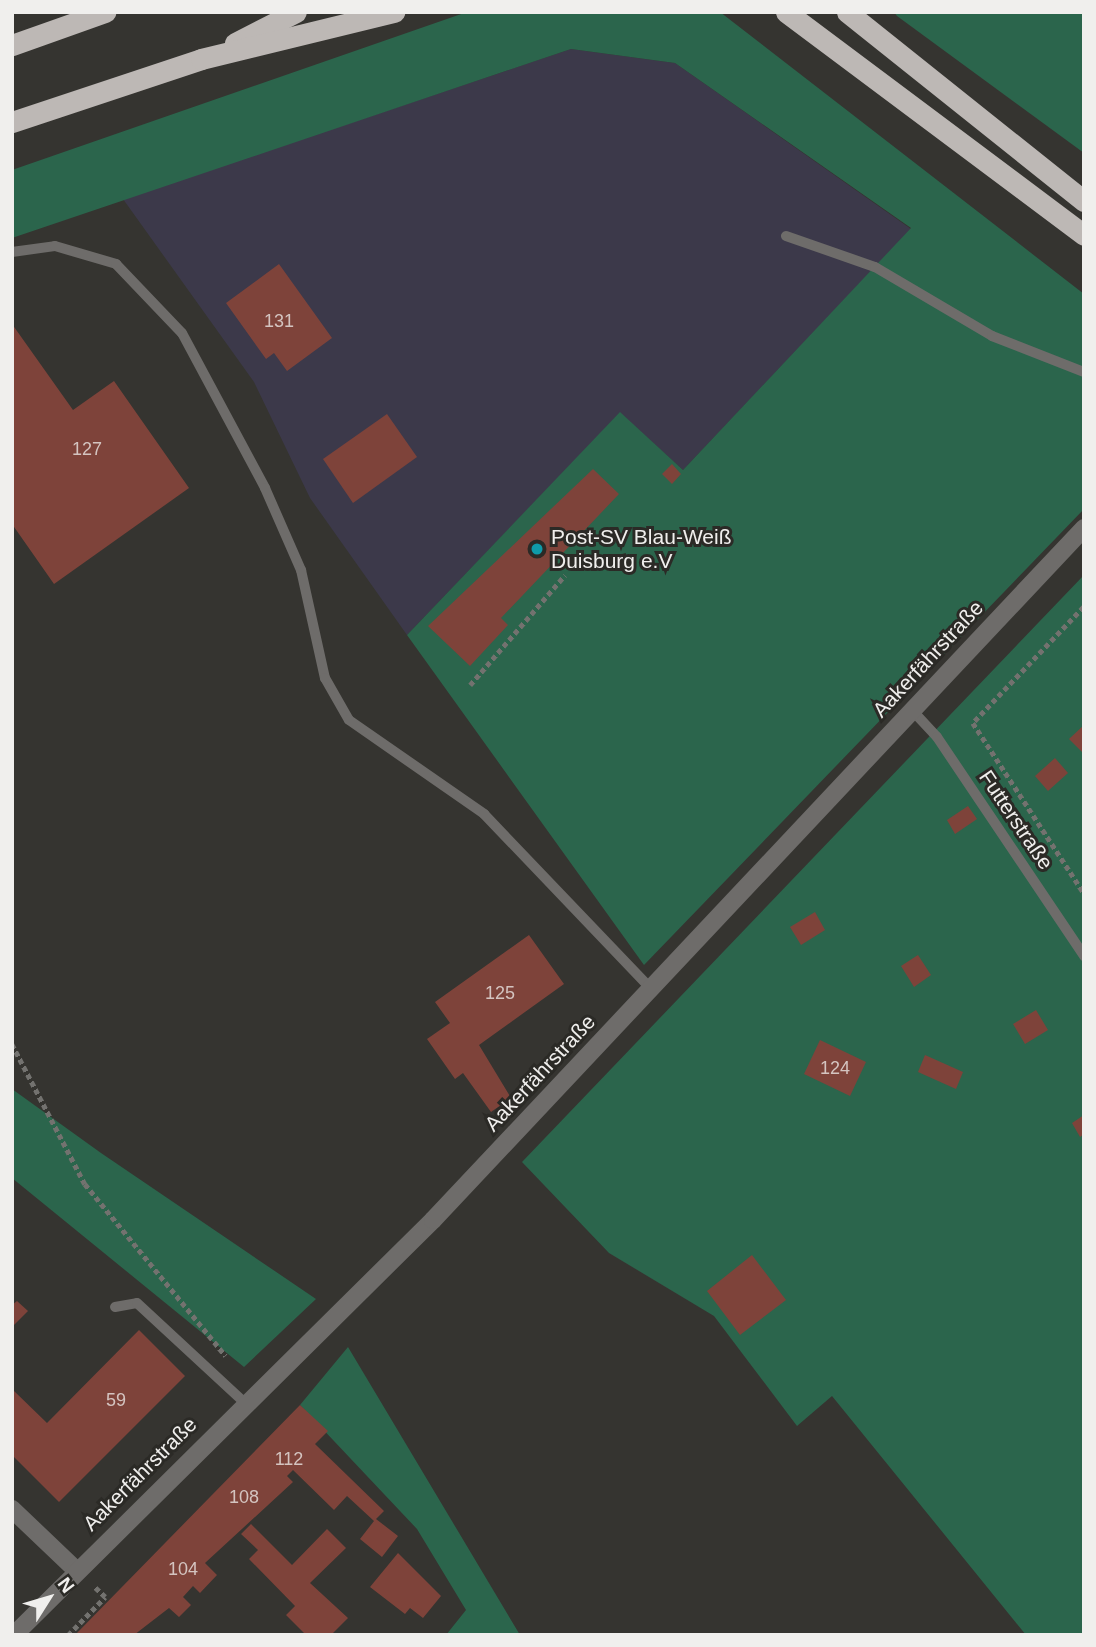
<!DOCTYPE html>
<html>
<head>
<meta charset="utf-8">
<style>
  body { margin:0 }
  #map { position:relative; width:1096px; height:1647px; overflow:hidden; background:#353430; font-family:Helvetica,sans-serif }
  div>[style] { position:absolute }
  [style*='--x'] { left:calc(var(--x)*1px); top:calc(var(--y)*1px); width:calc(var(--w)*1px); rotate:calc(var(--a)*1deg) }
  .industrial>* { inset:0; background:#3c394a }
  .green>* { inset:0; background:#2b654c }
  .building>* { inset:0; background:#7e433a }
  .path>* { height:4.5px; margin-top:-2.25px; transform-origin:0; background:repeating-linear-gradient(90deg,#73726f 0 5px,transparent 0 8.5px) }
  .service>* { height:10px; margin:-5px; padding:0 5px; transform-origin:5px; border-radius:5px; background:#6e6c6a }
  .minor>* { height:18px; margin:-9px; padding:0 9px; transform-origin:9px; border-radius:9px; background:#6e6c6a }
  .motorway>* { height:21px; margin:-10.5px; padding:0 10.5px; transform-origin:10.5px; border-radius:10.5px; background:#bdb8b5 }
  .dots>* { width:19px; height:19px; translate:-50% -50%; box-sizing:border-box; border:4px solid #2b2a26; border-radius:50% }
  span { translate:-50% -50%; white-space:nowrap; text-align:center; line-height:1.15; -webkit-text-stroke:6px #2b2a26; paint-order:stroke }
  .number-label { font-size:18px; color:#d4c4c0 }
  .number-label span { -webkit-text-stroke-width:0 }
  .poi-label { font-size:21px; color:#f0efed }
  .left { translate:0 -50%; text-align:left }
  .street-label { font-size:21px; color:#f0efed }
  .frame { position:absolute; inset:0; border:14px solid #f0efed; pointer-events:none }
  .north { position:absolute; left:14px; top:1563px; width:70px; height:70px; -webkit-text-stroke:5px #2b2a26; paint-order:stroke; rotate:53deg; font-size:19px; font-weight:700; line-height:28px; text-align:center; color:#f0efed }
  .north::after { content:''; display:block; margin:auto; width:24px; height:32px; background:#f0efed; clip-path:polygon(50% 0,100% 100%,50% 72%,0 100%) }
</style>
</head>
<body>
<div id="map">
  <div class="industrial">
    <div style="clip-path:polygon(571px 49px,675px 63px,911px 229px,683px 470px,620px 413px,407px 635px,310px 498px,254px 382px,123px 199px)"></div>
  </div>
  <div class="green">
    <div style="clip-path:polygon(467px 12px,720px 12px,1084px 294px,1084px 509px,644px 965px,407px 635px,620px 412px,683px 470px,911px 228px,675px 63px,571px 49px,12px 238px,12px 170px)"></div>
    <div style="clip-path:polygon(894px 12px,1084px 12px,1084px 153px,897px 16px)"></div>
    <div style="clip-path:polygon(1084px 575px,1084px 1635px,1026px 1635px,832px 1396px,797px 1426px,714px 1316px,609px 1253px,522px 1162px)"></div>
    <div style="clip-path:polygon(12px 1089px,101px 1153px,316px 1299px,244px 1367px,12px 1178px)"></div>
    <div style="clip-path:polygon(348px 1347px,520px 1635px,446px 1635px,466px 1610px,417px 1529px,300px 1405px)"></div>
  </div>
  <div class="building">
    <div style="clip-path:polygon(279px 264px,332px 338px,287px 371px,274px 353px,266px 359px,226px 303px)"></div>
    <div style="clip-path:polygon(12px 324px,73px 410px,114px 381px,189px 488px,54px 584px,12px 524px)"></div>
    <div style="clip-path:polygon(387px 414px,417px 457px,353px 503px,323px 459px)"></div>
    <div style="clip-path:polygon(672px 464px,681px 474px,672px 484px,662px 474px)"></div>
    <div style="clip-path:polygon(593px 469px,619px 494px,501px 618px,508px 625px,470px 666px,428px 626px)"></div>
    <div style="clip-path:polygon(1084px 725px,1084px 754px,1069px 739px)"></div>
    <div style="clip-path:polygon(1055px 758px,1068px 773px,1048px 791px,1035px 776px)"></div>
    <div style="clip-path:polygon(968px 806px,977px 819px,955px 834px,947px 820px)"></div>
    <div style="clip-path:polygon(815px 912px,825px 930px,801px 945px,790px 927px)"></div>
    <div style="clip-path:polygon(529px 935px,564px 984px,479px 1045px,511px 1098px,491px 1112px,463px 1073px,455px 1079px,427px 1039px,450px 1023px,435px 1002px)"></div>
    <div style="clip-path:polygon(918px 955px,931px 975px,914px 987px,901px 966px)"></div>
    <div style="clip-path:polygon(1036px 1010px,1048px 1030px,1025px 1044px,1013px 1024px)"></div>
    <div style="clip-path:polygon(820px 1040px,866px 1062px,850px 1096px,804px 1074px)"></div>
    <div style="clip-path:polygon(925px 1055px,963px 1072px,956px 1089px,918px 1072px)"></div>
    <div style="clip-path:polygon(1084px 1115px,1084px 1134px,1080px 1137px,1072px 1123px)"></div>
    <div style="clip-path:polygon(752px 1255px,786px 1300px,740px 1335px,707px 1291px)"></div>
    <div style="clip-path:polygon(17px 1301px,28px 1311px,12px 1327px,12px 1305px)"></div>
    <div style="clip-path:polygon(139px 1330px,185px 1376px,59px 1502px,12px 1455px,12px 1389px,47px 1423px)"></div>
    <div style="clip-path:polygon(300px 1405px,328px 1431px,315px 1444px,384px 1511px,376px 1519px,398px 1536px,382px 1557px,360px 1539px,374px 1521px,347px 1496px,334px 1510px,293px 1470px,287px 1476px,293px 1482px,205px 1563px,217px 1575px,200px 1593px,193px 1586px,183px 1597px,191px 1605px,179px 1617px,169px 1608px,134px 1635px,75px 1635px)"></div>
    <div style="clip-path:polygon(251px 1524px,292px 1565px,327px 1529px,346px 1548px,310px 1583px,348px 1618px,331px 1635px,306px 1635px,286px 1615px,295px 1606px,249px 1559px,258px 1550px,241px 1534px)"></div>
    <div style="clip-path:polygon(398px 1553px,441px 1596px,423px 1618px,410px 1608px,405px 1614px,370px 1587px)"></div>
  </div>
  <div class="path">
    <div style="--x:1084;--y:607;--w:161;--a:133.7"></div>
    <div style="--x:973;--y:723;--w:203;--a:56.9"></div>
    <div style="--x:470;--y:685;--w:145;--a:-49.2"></div>
    <div style="--x:12;--y:1044;--w:158;--a:62.5"></div>
    <div style="--x:85;--y:1184;--w:222;--a:50.7"></div>
    <div style="--x:68;--y:1635;--w:53;--a:-45.8"></div>
    <div style="--x:105;--y:1597;--w:16;--a:-137"></div>
  </div>
  <div class="service">
    <div style="--x:786;--y:236;--w:94;--a:19.2"></div>
    <div style="--x:875;--y:267;--w:136;--a:30.5"></div>
    <div style="--x:992;--y:336;--w:99;--a:21.4"></div>
    <div style="--x:12;--y:252;--w:43;--a:-7.9"></div>
    <div style="--x:55;--y:246;--w:64;--a:16.4"></div>
    <div style="--x:116;--y:264;--w:95;--a:46.3"></div>
    <div style="--x:182;--y:333;--w:176;--a:61.8"></div>
    <div style="--x:265;--y:488;--w:90;--a:66.3"></div>
    <div style="--x:301;--y:570;--w:111;--a:77.5"></div>
    <div style="--x:325;--y:678;--w:48;--a:60.3"></div>
    <div style="--x:349;--y:720;--w:165;--a:34.8"></div>
    <div style="--x:484;--y:814;--w:242;--a:46.3"></div>
    <div style="--x:911;--y:709;--w:38;--a:47"></div>
    <div style="--x:937;--y:737;--w:264;--a:56.1"></div>
    <div style="--x:115;--y:1307;--w:22;--a:-10"></div>
    <div style="--x:137;--y:1303;--w:147;--a:42.8"></div>
  </div>
  <div class="minor">
    <div style="--x:12;--y:1509;--w:88;--a:43.6"></div>
    <div style="--x:14;--y:1635;--w:590;--a:-44.73"></div>
    <div style="--x:433;--y:1220;--w:950;--a:-46.75"></div>
  </div>
  <div class="motorway">
    <div style="--x:786;--y:12;--w:372;--a:36.8"></div>
    <div style="--x:847;--y:12;--w:303;--a:38.6"></div>
    <div style="--x:235;--y:43;--w:68;--a:-26.9"></div>
    <div style="--x:12;--y:45;--w:99;--a:-19.5"></div>
    <div style="--x:12;--y:122;--w:199;--a:-18.4"></div>
    <div style="--x:201;--y:59;--w:199;--a:-13.7"></div>
  </div>
  <div class="dots">
    <div style="left:537px;top:549px;background:#0f9aa8"></div>
  </div>
  <div class="number-label">
    <span style="left:279px;top:321px">131</span>
    <span style="left:87px;top:449px">127</span>
    <span style="left:500px;top:993px">125</span>
    <span style="left:835px;top:1068px">124</span>
    <span style="left:116px;top:1400px">59</span>
    <span style="left:289px;top:1459px">112</span>
    <span style="left:244px;top:1497px">108</span>
    <span style="left:183px;top:1569px">104</span>
  </div>
  <div class="poi-label">
    <span class="left" style="left:551px;top:549px">Post-SV Blau-Weiß<br>Duisburg e.V</span>
  </div>
  <div class="street-label">
    <span style="left:928px;top:659px;rotate:-47deg">Aakerfährstraße</span>
    <span style="left:1016px;top:820px;rotate:56deg">Futterstraße</span>
    <span style="left:540px;top:1073px;rotate:-47deg">Aakerfährstraße</span>
    <span style="left:140px;top:1474px;rotate:-45deg">Aakerfährstraße</span>
  </div>
  <div class="frame"></div>
  <div class="north">N</div>
</div>
</body>
</html>
